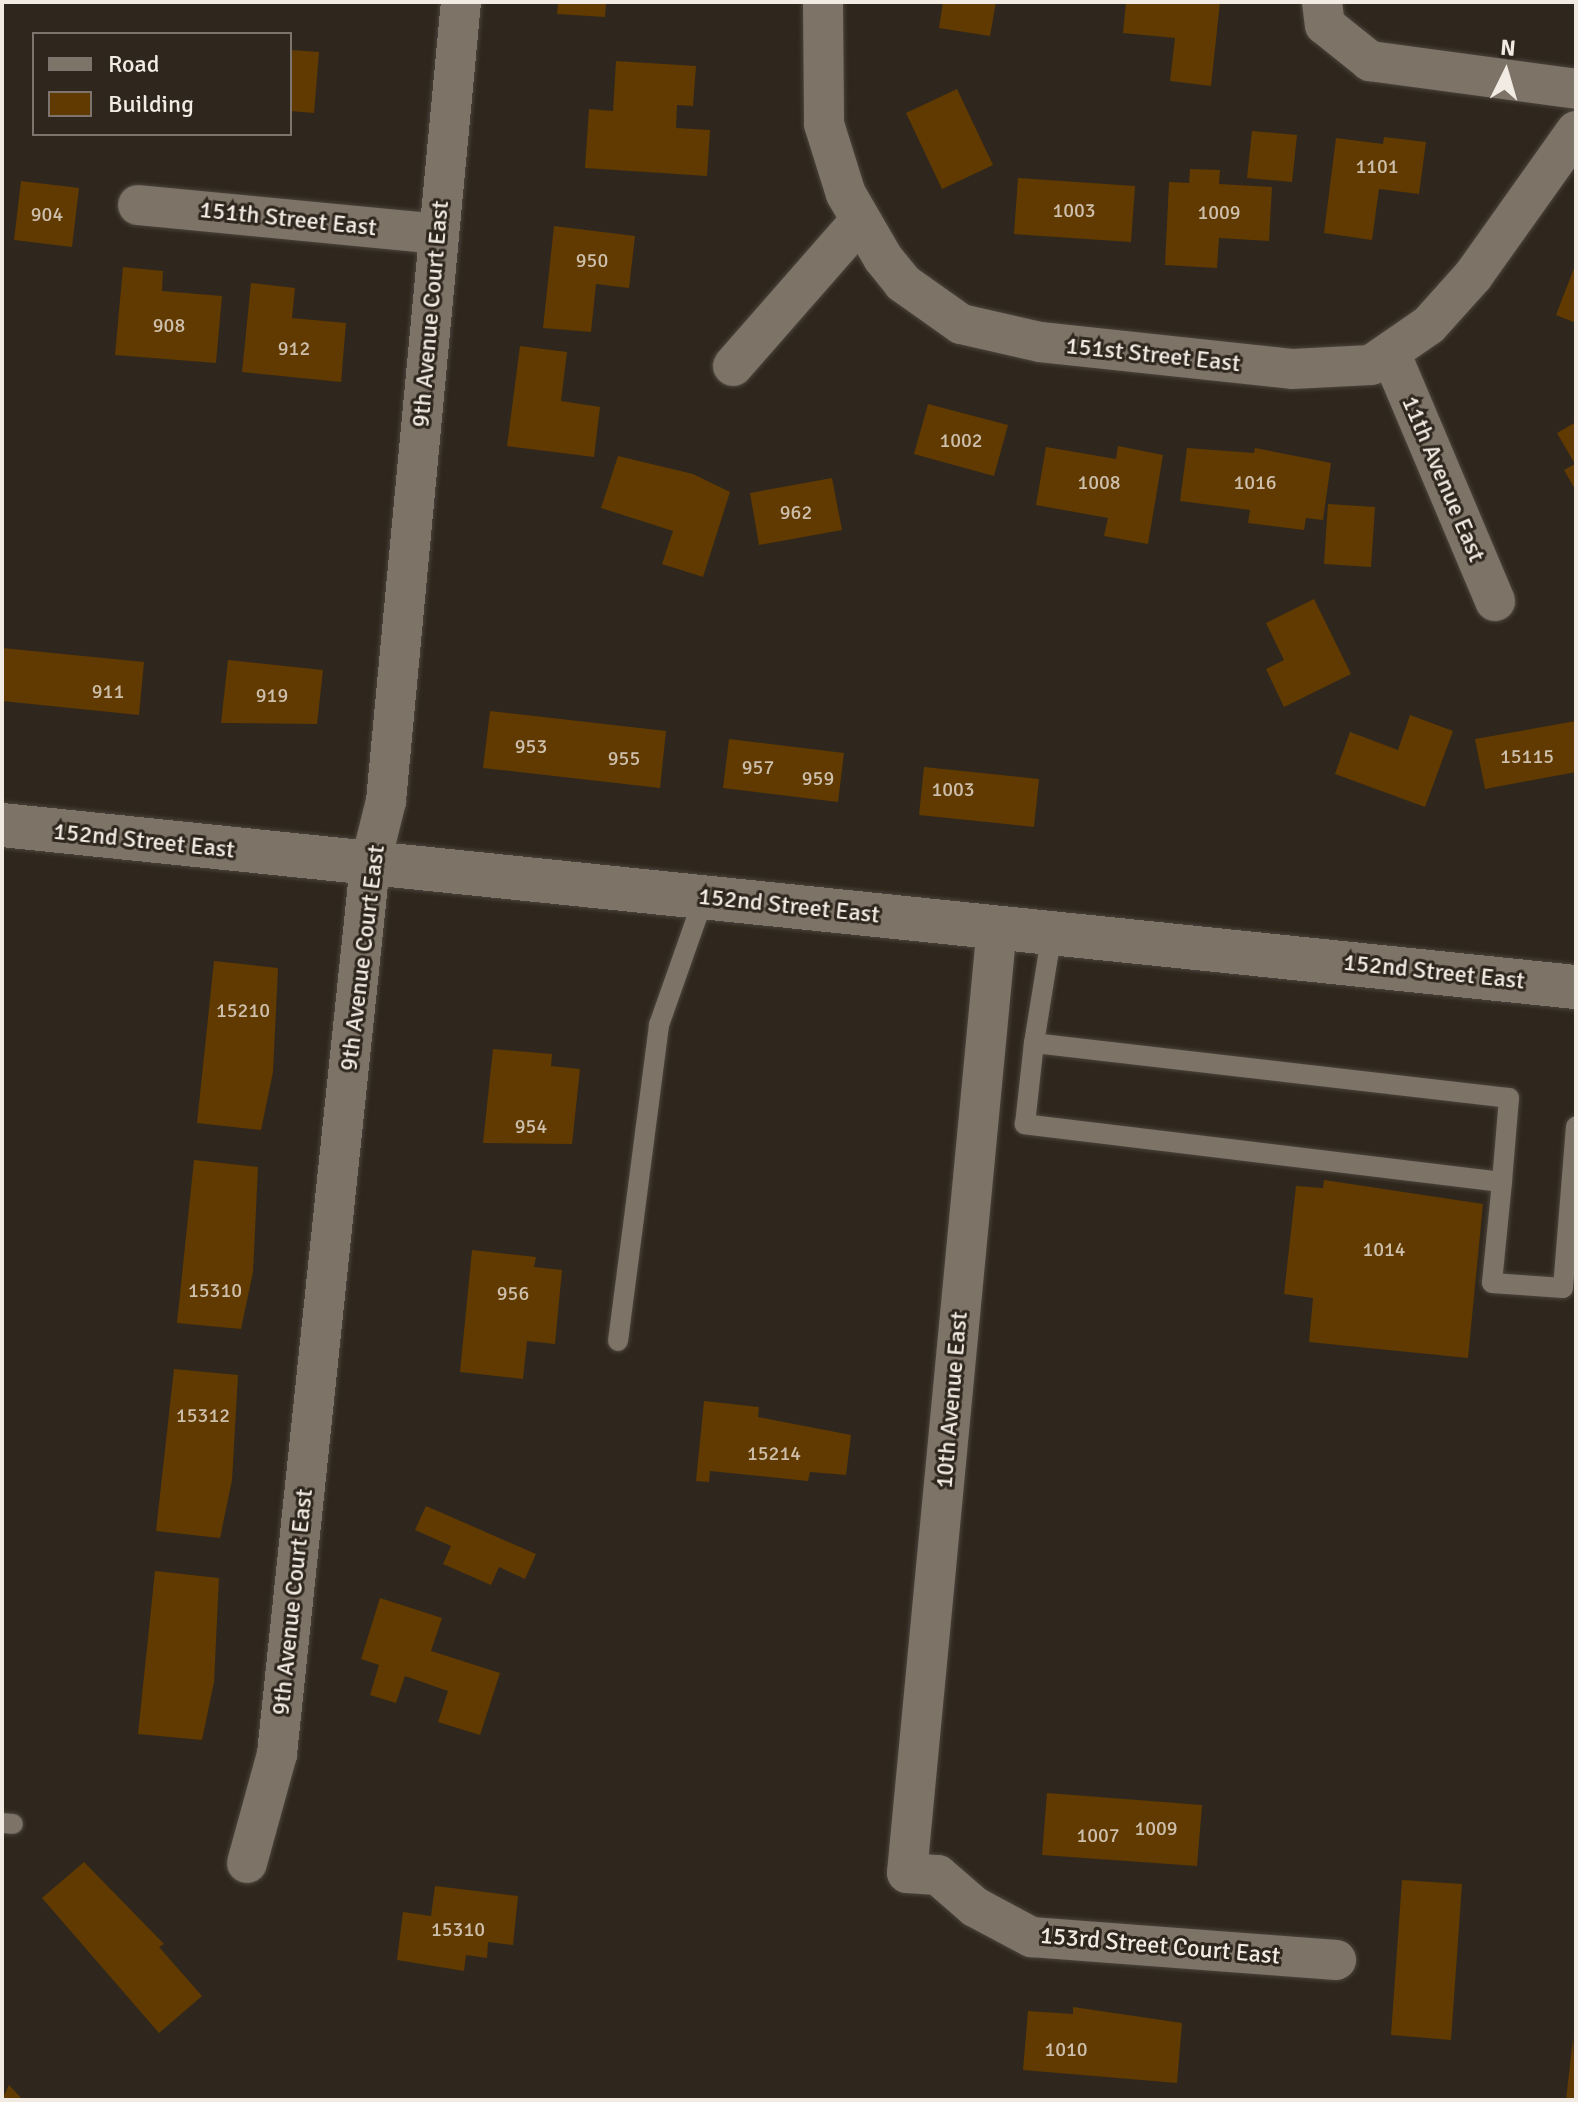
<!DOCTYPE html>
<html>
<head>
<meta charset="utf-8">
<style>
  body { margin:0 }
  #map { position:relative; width:1578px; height:2102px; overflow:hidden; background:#2f271d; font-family:Signika,sans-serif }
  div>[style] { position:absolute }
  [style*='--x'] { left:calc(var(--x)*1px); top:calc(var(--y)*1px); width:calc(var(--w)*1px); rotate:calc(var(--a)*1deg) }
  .building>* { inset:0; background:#603a00 }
  .roads { filter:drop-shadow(0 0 2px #4b443c) drop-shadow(0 0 2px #4b443c) }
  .service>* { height:20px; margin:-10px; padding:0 10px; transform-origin:10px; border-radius:10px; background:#7d7367 }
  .minor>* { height:40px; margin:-20px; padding:0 20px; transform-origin:20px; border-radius:20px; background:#7d7367 }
  .secondary>* { height:44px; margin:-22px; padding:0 22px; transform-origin:22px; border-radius:22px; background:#7d7367 }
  span { translate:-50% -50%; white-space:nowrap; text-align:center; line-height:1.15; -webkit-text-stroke:6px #2f271d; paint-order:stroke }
  .number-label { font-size:20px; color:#cdbfab }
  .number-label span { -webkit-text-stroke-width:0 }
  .street-label { font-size:24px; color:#f1ebe4 }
  .frame { position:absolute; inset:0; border:4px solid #f1ebe4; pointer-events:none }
  .legend { position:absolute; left:32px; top:32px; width:260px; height:104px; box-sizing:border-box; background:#2f271d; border:2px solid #7d756d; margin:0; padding:10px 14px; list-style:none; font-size:24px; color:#f1ebe4 }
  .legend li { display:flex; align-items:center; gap:16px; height:40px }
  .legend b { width:40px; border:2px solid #7d756d }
  .north { position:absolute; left:1466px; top:32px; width:80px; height:80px; -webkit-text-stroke:6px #2f271d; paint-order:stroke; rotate:5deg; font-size:22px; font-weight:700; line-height:32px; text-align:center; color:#f1ebe4 }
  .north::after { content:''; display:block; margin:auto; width:28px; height:36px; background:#f1ebe4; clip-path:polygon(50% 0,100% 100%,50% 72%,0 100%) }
</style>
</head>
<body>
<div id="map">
  <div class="building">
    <div style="clip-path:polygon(558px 2px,606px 2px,605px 17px,557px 14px)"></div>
    <div style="clip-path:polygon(943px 2px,996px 2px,990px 36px,939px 28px)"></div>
    <div style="clip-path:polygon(1126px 2px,1220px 2px,1211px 86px,1170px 81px,1175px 38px,1123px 33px)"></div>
    <div style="clip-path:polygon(290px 50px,319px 52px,314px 113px,290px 111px)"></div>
    <div style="clip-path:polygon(616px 61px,696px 66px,693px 106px,677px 105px,676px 128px,710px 130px,707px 176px,585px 168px,589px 109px,613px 111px)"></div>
    <div style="clip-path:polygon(957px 89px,993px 165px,942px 189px,906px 113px)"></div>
    <div style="clip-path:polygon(1252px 131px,1297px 135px,1292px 182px,1247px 178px)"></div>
    <div style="clip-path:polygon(1384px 137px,1426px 142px,1419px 194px,1379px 189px,1372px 240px,1324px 233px,1336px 138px,1383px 144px)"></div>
    <div style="clip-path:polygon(1190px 169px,1220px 170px,1219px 184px,1272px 187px,1269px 241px,1219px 238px,1217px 268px,1165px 265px,1169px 182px,1189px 183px)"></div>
    <div style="clip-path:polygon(1018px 178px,1135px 186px,1131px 242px,1014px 234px)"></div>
    <div style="clip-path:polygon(21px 181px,79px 188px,72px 247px,14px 240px)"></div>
    <div style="clip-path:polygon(554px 226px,635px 236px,629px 288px,596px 284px,591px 332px,543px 328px)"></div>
    <div style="clip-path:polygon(1576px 263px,1576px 323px,1556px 315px)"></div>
    <div style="clip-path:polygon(123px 267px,163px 271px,162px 291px,222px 296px,216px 363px,115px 355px)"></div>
    <div style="clip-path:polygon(251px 283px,295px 288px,292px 318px,346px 323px,341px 382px,242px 372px)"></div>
    <div style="clip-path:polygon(520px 346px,567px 352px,561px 401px,600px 407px,594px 457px,507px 446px)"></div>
    <div style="clip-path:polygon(928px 404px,1008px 425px,994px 476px,914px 454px)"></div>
    <div style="clip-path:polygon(1576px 422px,1576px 491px,1564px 470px,1575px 464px,1557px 433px)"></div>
    <div style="clip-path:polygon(1118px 446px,1163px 455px,1148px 544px,1104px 536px,1108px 518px,1036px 505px,1046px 447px,1116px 459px)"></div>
    <div style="clip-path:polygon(1187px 448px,1254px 453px,1255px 448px,1331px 463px,1323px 520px,1306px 518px,1304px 530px,1248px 523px,1250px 510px,1180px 501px)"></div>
    <div style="clip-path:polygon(618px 456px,693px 474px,730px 492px,703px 577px,662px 564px,673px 531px,601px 508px)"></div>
    <div style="clip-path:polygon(832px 478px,842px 530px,759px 545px,750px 493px)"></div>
    <div style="clip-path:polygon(1328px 504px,1375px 507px,1371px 567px,1324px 564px)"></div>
    <div style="clip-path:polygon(1314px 599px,1351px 674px,1284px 707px,1266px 669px,1284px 660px,1266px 623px)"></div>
    <div style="clip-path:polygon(2px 648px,144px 662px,139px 715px,2px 701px)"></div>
    <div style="clip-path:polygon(228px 660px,323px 670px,317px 724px,221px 723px)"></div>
    <div style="clip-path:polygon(490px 711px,666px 731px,660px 788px,483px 768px)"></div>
    <div style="clip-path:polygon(1410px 715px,1453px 731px,1425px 807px,1335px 774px,1350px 732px,1398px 750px)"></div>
    <div style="clip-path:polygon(1576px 721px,1576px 772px,1485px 789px,1475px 739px)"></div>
    <div style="clip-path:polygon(729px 739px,844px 753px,838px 802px,723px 788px)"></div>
    <div style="clip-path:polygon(924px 767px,1039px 779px,1034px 827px,919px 815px)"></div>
    <div style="clip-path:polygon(214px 961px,278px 968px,273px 1072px,261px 1130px,197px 1123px)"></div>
    <div style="clip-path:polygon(493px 1049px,552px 1054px,551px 1066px,580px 1069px,572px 1144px,483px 1143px)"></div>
    <div style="clip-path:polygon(194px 1160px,258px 1167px,253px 1272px,241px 1329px,177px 1323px)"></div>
    <div style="clip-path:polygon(1324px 1180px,1483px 1204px,1468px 1358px,1309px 1342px,1313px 1298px,1284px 1294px,1296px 1186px,1323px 1188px)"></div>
    <div style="clip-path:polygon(472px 1250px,536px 1257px,534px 1267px,562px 1270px,555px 1344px,527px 1341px,523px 1379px,460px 1372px)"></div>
    <div style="clip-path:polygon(174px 1369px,238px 1375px,232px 1480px,220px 1538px,156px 1531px)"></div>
    <div style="clip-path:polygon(704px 1401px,759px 1407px,758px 1417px,851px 1435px,846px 1475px,810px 1472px,808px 1481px,710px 1471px,709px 1482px,696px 1481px)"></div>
    <div style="clip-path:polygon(426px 1506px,536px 1554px,525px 1579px,499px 1567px,491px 1585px,443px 1564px,451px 1546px,415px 1530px)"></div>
    <div style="clip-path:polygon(155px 1571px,219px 1578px,214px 1682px,202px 1740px,138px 1734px)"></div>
    <div style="clip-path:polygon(380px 1598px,442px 1618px,431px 1651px,500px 1673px,480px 1735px,438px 1722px,448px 1691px,405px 1676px,396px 1703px,370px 1695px,379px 1665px,361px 1659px)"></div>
    <div style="clip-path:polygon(1047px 1793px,1202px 1805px,1197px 1866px,1042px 1855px)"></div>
    <div style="clip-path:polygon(84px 1862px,164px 1944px,159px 1947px,202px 1996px,159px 2033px,42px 1898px)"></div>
    <div style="clip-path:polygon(1402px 1880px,1462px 1884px,1451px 2040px,1391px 2035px)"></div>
    <div style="clip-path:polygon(435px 1886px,518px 1896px,513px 1945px,488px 1942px,487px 1958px,466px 1955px,464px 1971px,397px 1960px,403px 1912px,431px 1916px)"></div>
    <div style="clip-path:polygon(1073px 2007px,1182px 2023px,1177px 2083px,1023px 2070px,1028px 2011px,1073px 2014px)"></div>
    <div style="clip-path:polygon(1573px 2038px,1576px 2100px,1566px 2100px)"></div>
    <div style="clip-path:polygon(9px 2085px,23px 2100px,2px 2100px)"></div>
  </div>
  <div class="roads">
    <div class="service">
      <div style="--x:1034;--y:1043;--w:478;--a:6.6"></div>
      <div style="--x:1509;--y:1098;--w:84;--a:94.8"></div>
      <div style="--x:1502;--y:1182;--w:481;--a:-173.1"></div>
      <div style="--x:1025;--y:1124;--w:81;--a:-83.7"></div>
      <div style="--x:1034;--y:1043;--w:112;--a:-80.8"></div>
      <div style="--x:1502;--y:1182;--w:101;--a:95.7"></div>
      <div style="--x:1492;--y:1283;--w:71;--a:4"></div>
      <div style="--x:1563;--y:1288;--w:162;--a:-85.4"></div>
      <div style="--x:618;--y:1341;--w:319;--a:-82.6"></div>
      <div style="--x:659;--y:1025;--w:136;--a:-70.6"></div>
      <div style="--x:2;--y:1823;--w:11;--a:5"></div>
    </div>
    <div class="minor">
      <div style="--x:823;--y:2;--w:122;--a:89.5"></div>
      <div style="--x:824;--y:124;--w:73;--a:72.6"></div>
      <div style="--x:846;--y:194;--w:74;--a:60"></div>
      <div style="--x:883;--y:258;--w:32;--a:51"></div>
      <div style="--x:903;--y:283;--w:71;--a:35.3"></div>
      <div style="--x:961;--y:324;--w:81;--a:12.8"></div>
      <div style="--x:1040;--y:342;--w:253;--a:6.1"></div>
      <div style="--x:1292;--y:369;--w:79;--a:-2.9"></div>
      <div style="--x:1371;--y:365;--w:70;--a:-34.6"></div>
      <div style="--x:1429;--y:325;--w:66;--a:-48.1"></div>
      <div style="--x:1473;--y:276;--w:178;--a:-54.6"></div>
      <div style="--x:1322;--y:2;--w:23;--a:83"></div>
      <div style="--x:1325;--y:25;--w:58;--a:38.7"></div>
      <div style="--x:1370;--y:61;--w:208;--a:7.7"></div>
      <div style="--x:138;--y:205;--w:301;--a:5.5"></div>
      <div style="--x:1392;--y:357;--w:265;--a:67.1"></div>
      <div style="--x:733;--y:366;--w:193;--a:-48.8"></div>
      <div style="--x:997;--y:926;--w:951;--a:95.43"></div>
      <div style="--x:907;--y:1873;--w:31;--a:4"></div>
      <div style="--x:938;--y:1875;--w:49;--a:40.9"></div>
      <div style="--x:975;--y:1907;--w:64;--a:28.2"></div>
      <div style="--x:1031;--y:1937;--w:306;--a:4.3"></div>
      <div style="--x:247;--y:1863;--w:113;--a:-74.6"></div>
      <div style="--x:277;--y:1754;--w:894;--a:-84.03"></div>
      <div style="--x:370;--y:865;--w:66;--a:-76"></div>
      <div style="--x:386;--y:801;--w:803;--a:-84.64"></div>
    </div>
    <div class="secondary">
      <div style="--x:2;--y:825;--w:1582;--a:5.88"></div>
    </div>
  </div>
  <div class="number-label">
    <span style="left:1377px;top:166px">1101</span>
    <span style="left:1074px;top:210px">1003</span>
    <span style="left:1219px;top:212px">1009</span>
    <span style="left:47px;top:214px">904</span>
    <span style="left:592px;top:260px">950</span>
    <span style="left:169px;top:325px">908</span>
    <span style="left:294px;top:348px">912</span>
    <span style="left:961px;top:440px">1002</span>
    <span style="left:1099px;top:482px">1008</span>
    <span style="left:1255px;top:482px">1016</span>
    <span style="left:796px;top:512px">962</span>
    <span style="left:108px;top:691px">911</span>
    <span style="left:272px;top:695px">919</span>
    <span style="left:531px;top:746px">953</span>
    <span style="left:1527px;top:756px">15115</span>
    <span style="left:624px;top:758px">955</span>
    <span style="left:758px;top:767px">957</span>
    <span style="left:818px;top:778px">959</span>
    <span style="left:953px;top:789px">1003</span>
    <span style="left:243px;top:1010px">15210</span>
    <span style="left:531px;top:1126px">954</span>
    <span style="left:1384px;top:1249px">1014</span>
    <span style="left:215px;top:1290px">15310</span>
    <span style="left:513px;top:1293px">956</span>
    <span style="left:203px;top:1415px">15312</span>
    <span style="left:774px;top:1453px">15214</span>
    <span style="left:1156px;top:1828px">1009</span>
    <span style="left:1098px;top:1835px">1007</span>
    <span style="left:458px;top:1929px">15310</span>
    <span style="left:1066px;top:2049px">1010</span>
  </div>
  <div class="street-label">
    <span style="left:288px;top:219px;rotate:6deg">151th Street East</span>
    <span style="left:431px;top:314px;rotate:-85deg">9th Avenue Court East</span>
    <span style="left:1153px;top:355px;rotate:6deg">151st Street East</span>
    <span style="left:1443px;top:479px;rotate:67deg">11th Avenue East</span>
    <span style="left:144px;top:841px;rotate:6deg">152nd Street East</span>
    <span style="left:789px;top:906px;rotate:6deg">152nd Street East</span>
    <span style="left:363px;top:958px;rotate:-83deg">9th Avenue Court East</span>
    <span style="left:1434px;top:972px;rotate:6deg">152nd Street East</span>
    <span style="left:952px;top:1400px;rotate:-85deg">10th Avenue East</span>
    <span style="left:293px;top:1602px;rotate:-84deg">9th Avenue Court East</span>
    <span style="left:1160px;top:1946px;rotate:5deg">153rd Street Court East</span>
  </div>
  <div class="frame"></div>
  <ul class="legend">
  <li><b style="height:10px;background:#7d7367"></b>Road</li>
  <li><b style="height:22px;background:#603a00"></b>Building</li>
  </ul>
  <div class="north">N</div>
</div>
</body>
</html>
